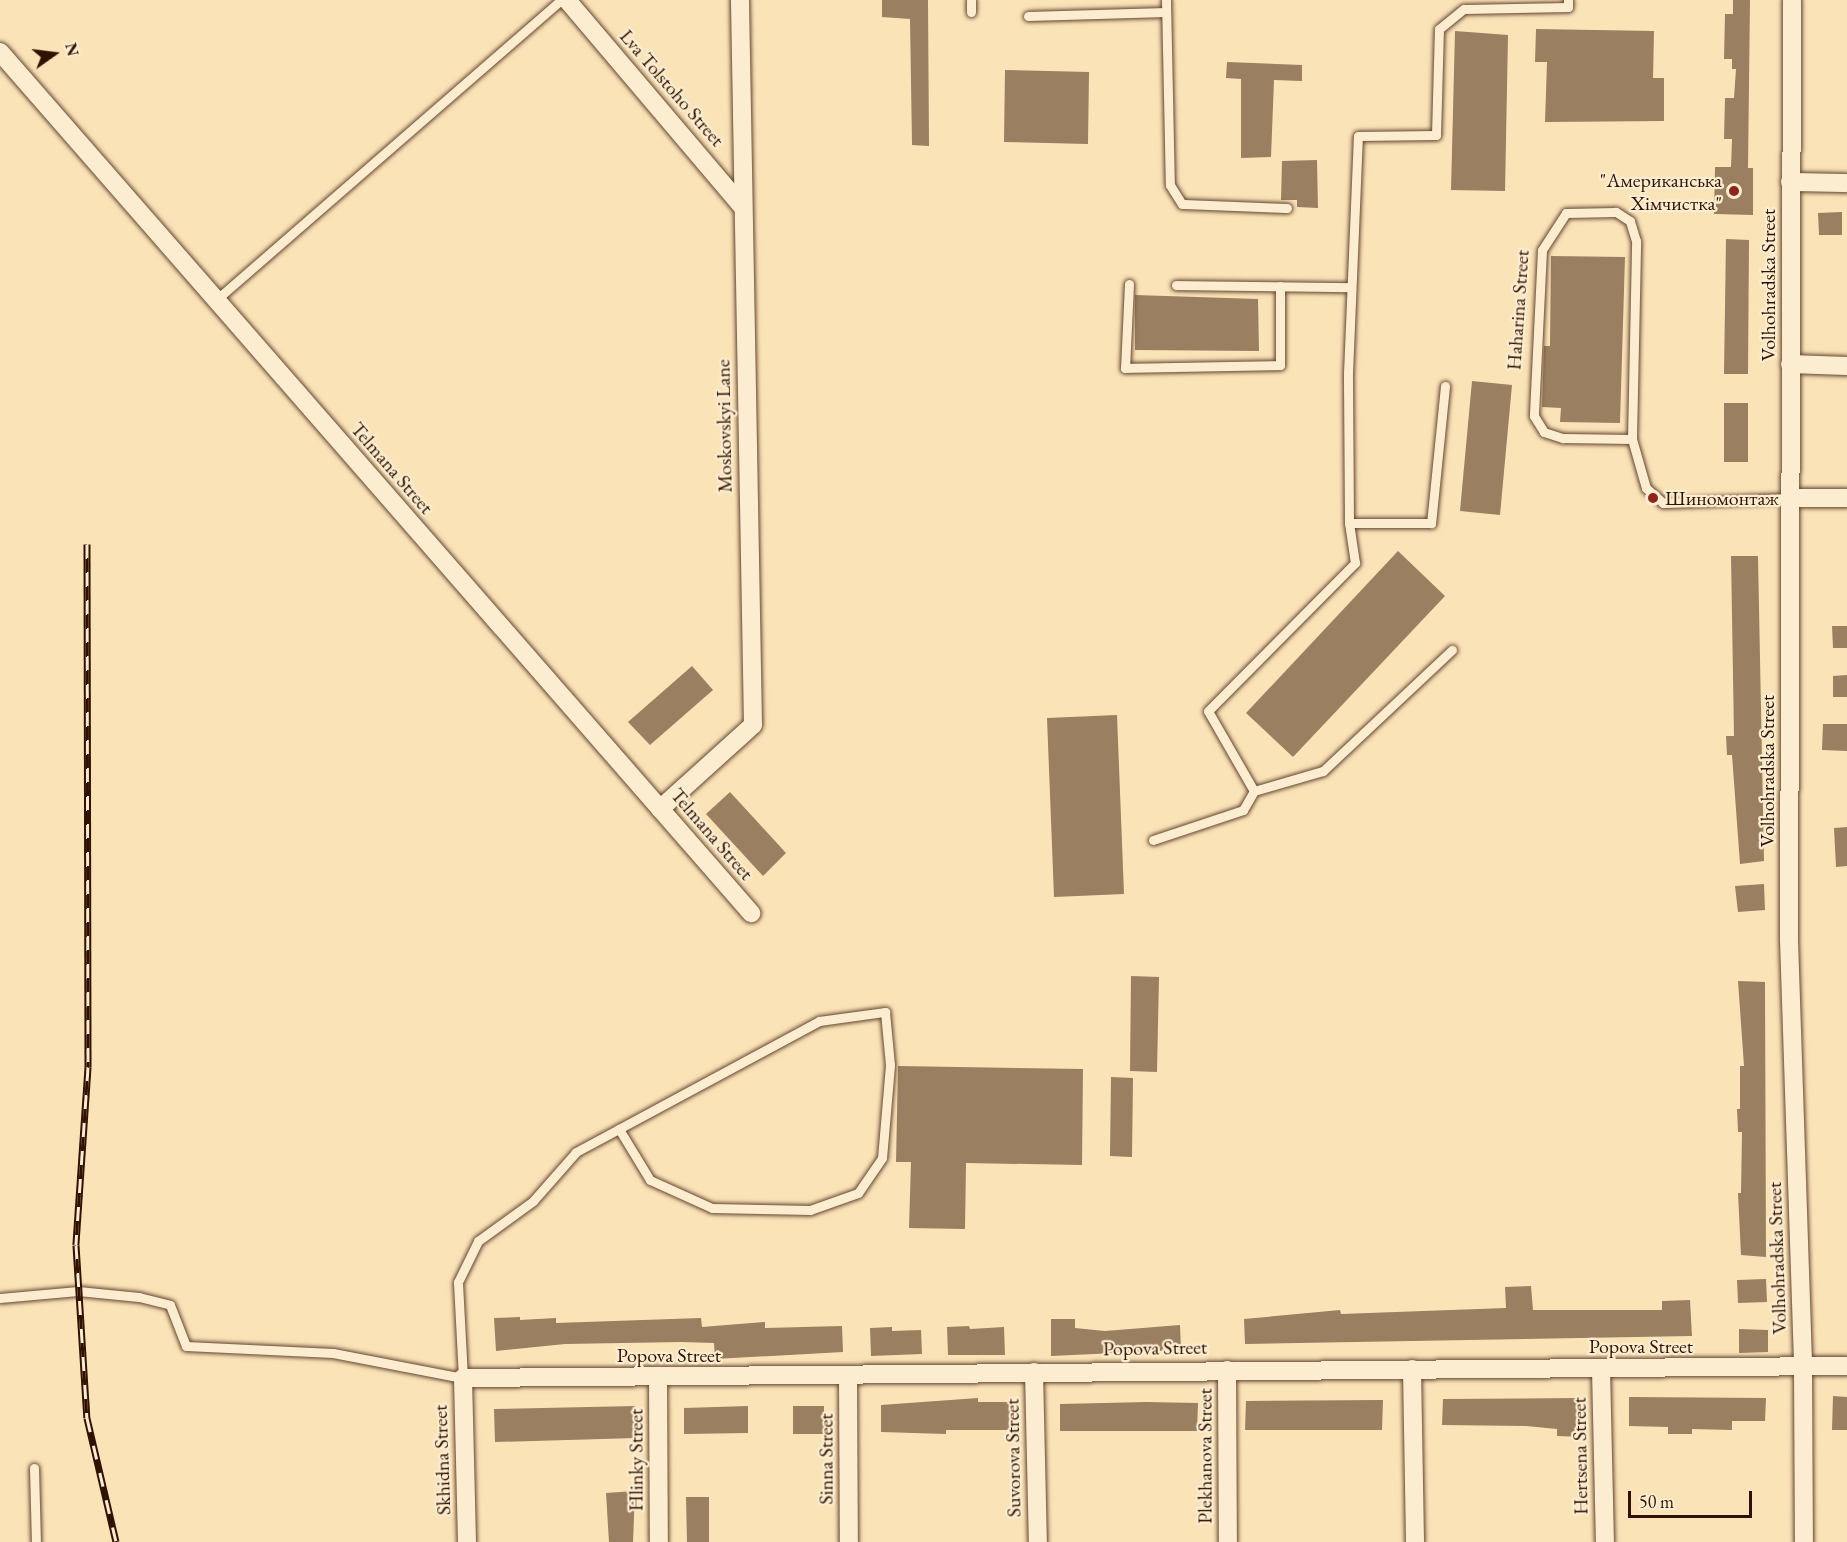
<!DOCTYPE html>
<html>
<head>
<meta charset="utf-8">
<style>
  body { margin:0 }
  #map { position:relative; width:1847px; height:1542px; overflow:hidden; background:#fbe3b8; font-family:"EB Garamond",serif }
  div>[style] { position:absolute }
  [style*='--x'] { left:calc(var(--x)*1px); top:calc(var(--y)*1px); width:calc(var(--w)*1px); rotate:calc(var(--a)*1deg) }
  .building>* { inset:0; background:#9a7f60 }
  .roads { filter:drop-shadow(0 0 2px #64462f) drop-shadow(0 0 2px #64462f) }
  .service>* { height:9px; margin:-4.5px; padding:0 4.5px; transform-origin:4.5px; border-radius:4.5px; background:#fcedd1 }
  .minor>* { height:18px; margin:-9px; padding:0 9px; transform-origin:9px; border-radius:9px; background:#fcedd1 }
  .rail>* { height:7px; margin-top:-3.5px; transform-origin:0; background:repeating-linear-gradient(90deg,#fcedd1 0 14px,#311201 0 28px); box-sizing:border-box; border-block:2px solid #311201 }
  .dots>* { width:16px; height:16px; translate:-50% -50%; box-sizing:border-box; border:3px solid #fcedd1; border-radius:50% }
  span { translate:-50% -50%; white-space:nowrap; text-align:center; line-height:1.15; -webkit-text-stroke:4.5px #fcedd1; paint-order:stroke }
  .street-label { font-size:20px; color:#311201 }
  .poi-label { font-size:20px; color:#311201 }
  .right { translate:-100% -50%; text-align:right }
  .left { translate:0 -50%; text-align:left }
  .north { position:absolute; left:24px; top:24px; width:60px; height:60px; -webkit-text-stroke:4px #fcedd1; paint-order:stroke; rotate:76deg; font-size:16px; font-weight:700; line-height:24px; text-align:center; color:#311201 }
  .north::after { content:''; display:block; margin:auto; width:21px; height:27px; background:#311201; clip-path:polygon(50% 0,100% 100%,50% 72%,0 100%) }
  .scale { position:absolute; left:1628px; top:1491px; width:124px; height:27px; box-sizing:border-box; border:3px solid #311201; border-top:0; padding-left:8px; font-size:18px; line-height:21px; white-space:nowrap; color:#311201; -webkit-text-stroke:4px #fcedd1; paint-order:stroke }
</style>
</head>
<body>
<div id="map">
  <div class="building">
    <div style="clip-path:polygon(882px 0,928px 0,929px 146px,912px 145px,910px 19px,882px 17px)"></div>
    <div style="clip-path:polygon(1733px 0,1750px 0,1748px 168px,1753px 168px,1753px 215px,1714px 214px,1715px 167px,1731px 167px,1732px 139px,1724px 139px,1725px 98px,1734px 98px,1736px 69px,1732px 69px,1732px 59px,1724px 59px,1725px 14px,1733px 14px)"></div>
    <div style="clip-path:polygon(1536px 29px,1654px 31px,1653px 78px,1664px 78px,1664px 121px,1545px 122px,1547px 62px,1535px 62px)"></div>
    <div style="clip-path:polygon(1455px 31px,1508px 35px,1505px 191px,1451px 190px)"></div>
    <div style="clip-path:polygon(1227px 62px,1302px 65px,1302px 81px,1274px 80px,1271px 157px,1241px 158px,1241px 79px,1226px 78px)"></div>
    <div style="clip-path:polygon(1005px 70px,1089px 72px,1088px 144px,1004px 142px)"></div>
    <div style="clip-path:polygon(1317px 160px,1318px 208px,1297px 207px,1297px 200px,1281px 200px,1282px 161px)"></div>
    <div style="clip-path:polygon(1842px 212px,1842px 235px,1819px 235px,1818px 213px)"></div>
    <div style="clip-path:polygon(1726px 239px,1749px 240px,1748px 374px,1724px 374px)"></div>
    <div style="clip-path:polygon(1551px 256px,1625px 257px,1620px 423px,1560px 422px,1561px 408px,1542px 407px,1544px 346px,1550px 346px)"></div>
    <div style="clip-path:polygon(1135px 295px,1258px 299px,1259px 351px,1135px 350px)"></div>
    <div style="clip-path:polygon(1472px 381px,1512px 385px,1500px 515px,1460px 511px)"></div>
    <div style="clip-path:polygon(1724px 403px,1748px 403px,1748px 462px,1724px 462px)"></div>
    <div style="clip-path:polygon(1398px 551px,1445px 596px,1293px 757px,1246px 713px)"></div>
    <div style="clip-path:polygon(1731px 556px,1758px 556px,1764px 861px,1740px 864px,1732px 755px,1727px 755px,1726px 736px,1734px 736px)"></div>
    <div style="clip-path:polygon(1832px 626px,1847px 626px,1847px 648px,1833px 648px)"></div>
    <div style="clip-path:polygon(692px 666px,713px 690px,650px 745px,628px 722px)"></div>
    <div style="clip-path:polygon(1847px 675px,1847px 697px,1833px 697px,1833px 676px)"></div>
    <div style="clip-path:polygon(1117px 715px,1124px 894px,1054px 897px,1047px 718px)"></div>
    <div style="clip-path:polygon(1823px 724px,1847px 724px,1847px 751px,1822px 750px)"></div>
    <div style="clip-path:polygon(730px 792px,786px 853px,763px 876px,706px 814px)"></div>
    <div style="clip-path:polygon(1847px 827px,1847px 866px,1836px 867px,1834px 828px)"></div>
    <div style="clip-path:polygon(1764px 884px,1765px 910px,1738px 912px,1735px 886px)"></div>
    <div style="clip-path:polygon(1131px 976px,1159px 977px,1157px 1072px,1130px 1071px)"></div>
    <div style="clip-path:polygon(1738px 981px,1765px 982px,1766px 1257px,1741px 1255px,1738px 1193px,1741px 1193px,1742px 1132px,1738px 1132px,1737px 1109px,1740px 1109px,1740px 1066px,1744px 1066px)"></div>
    <div style="clip-path:polygon(898px 1066px,1083px 1069px,1082px 1165px,966px 1163px,965px 1229px,909px 1228px,911px 1162px,896px 1162px)"></div>
    <div style="clip-path:polygon(1111px 1077px,1133px 1078px,1132px 1157px,1110px 1156px)"></div>
    <div style="clip-path:polygon(1766px 1279px,1767px 1302px,1738px 1303px,1737px 1280px)"></div>
    <div style="clip-path:polygon(1531px 1286px,1533px 1310px,1662px 1310px,1662px 1301px,1690px 1300px,1692px 1336px,1245px 1344px,1244px 1319px,1340px 1310px,1341px 1314px,1506px 1308px,1505px 1287px)"></div>
    <div style="clip-path:polygon(520px 1317px,520px 1320px,556px 1318px,556px 1323px,701px 1318px,702px 1327px,765px 1322px,765px 1328px,842px 1326px,843px 1352px,715px 1359px,714px 1343px,681px 1342px,565px 1344px,496px 1351px,494px 1318px)"></div>
    <div style="clip-path:polygon(1051px 1319px,1075px 1319px,1075px 1328px,1105px 1331px,1180px 1325px,1181px 1350px,1051px 1356px)"></div>
    <div style="clip-path:polygon(969px 1326px,970px 1329px,1004px 1327px,1005px 1355px,948px 1355px,947px 1327px)"></div>
    <div style="clip-path:polygon(892px 1327px,892px 1331px,921px 1330px,922px 1354px,871px 1356px,870px 1328px)"></div>
    <div style="clip-path:polygon(1739px 1329px,1768px 1330px,1768px 1352px,1739px 1353px)"></div>
    <div style="clip-path:polygon(1833px 1396px,1847px 1397px,1847px 1430px,1832px 1430px)"></div>
    <div style="clip-path:polygon(1629px 1397px,1766px 1398px,1765px 1421px,1732px 1421px,1732px 1430px,1692px 1429px,1692px 1434px,1668px 1434px,1668px 1427px,1629px 1426px)"></div>
    <div style="clip-path:polygon(978px 1398px,978px 1402px,1015px 1402px,1015px 1430px,946px 1430px,946px 1434px,881px 1432px,881px 1405px)"></div>
    <div style="clip-path:polygon(1581px 1398px,1580px 1437px,1557px 1436px,1557px 1429px,1526px 1426px,1442px 1425px,1443px 1399px)"></div>
    <div style="clip-path:polygon(1383px 1400px,1382px 1430px,1245px 1430px,1246px 1401px)"></div>
    <div style="clip-path:polygon(1146px 1402px,1198px 1403px,1197px 1431px,1060px 1431px,1060px 1404px)"></div>
    <div style="clip-path:polygon(635px 1406px,636px 1438px,495px 1442px,494px 1409px)"></div>
    <div style="clip-path:polygon(748px 1406px,748px 1433px,684px 1434px,684px 1408px)"></div>
    <div style="clip-path:polygon(793px 1406px,824px 1406px,824px 1434px,793px 1434px)"></div>
    <div style="clip-path:polygon(635px 1491px,633px 1542px,609px 1542px,606px 1493px)"></div>
    <div style="clip-path:polygon(686px 1497px,709px 1497px,709px 1542px,687px 1542px)"></div>
  </div>
  <div class="roads">
    <div class="service">
      <div style="--x:1166;--y:0;--w:185;--a:88.8"></div>
      <div style="--x:1170;--y:185;--w:22;--a:58"></div>
      <div style="--x:1182;--y:204;--w:105;--a:2.2"></div>
      <div style="--x:971;--y:12;--w:12;--a:-90"></div>
      <div style="--x:1028;--y:16;--w:138;--a:-1.7"></div>
      <div style="--x:1129;--y:284;--w:84;--a:92.7"></div>
      <div style="--x:1125;--y:368;--w:155;--a:-1.1"></div>
      <div style="--x:1280;--y:365;--w:79;--a:-90"></div>
      <div style="--x:1176;--y:285;--w:174;--a:0.7"></div>
      <div style="--x:216;--y:300;--w:457;--a:-41"></div>
      <div style="--x:1445;--y:386;--w:138;--a:95.8"></div>
      <div style="--x:1431;--y:523;--w:82;--a:180"></div>
      <div style="--x:1349;--y:523;--w:150;--a:-90.4"></div>
      <div style="--x:1348;--y:373;--w:237;--a:-87.6"></div>
      <div style="--x:1358;--y:136;--w:78;--a:-0.7"></div>
      <div style="--x:1436;--y:135;--w:106;--a:-88.4"></div>
      <div style="--x:1439;--y:29;--w:32;--a:-39"></div>
      <div style="--x:1464;--y:9;--w:104;--a:-1.1"></div>
      <div style="--x:1568;--y:7;--w:7;--a:-90"></div>
      <div style="--x:1632;--y:439;--w:198;--a:-88.8"></div>
      <div style="--x:1636;--y:241;--w:21;--a:-107"></div>
      <div style="--x:1630;--y:221;--w:17;--a:-147"></div>
      <div style="--x:1616;--y:212;--w:50;--a:178.9"></div>
      <div style="--x:1566;--y:213;--w:44;--a:123"></div>
      <div style="--x:1542;--y:250;--w:166;--a:92.8"></div>
      <div style="--x:1534;--y:416;--w:19;--a:58"></div>
      <div style="--x:1544;--y:432;--w:20;--a:18"></div>
      <div style="--x:1563;--y:438;--w:69;--a:0.8"></div>
      <div style="--x:1632;--y:439;--w:51;--a:74.1"></div>
      <div style="--x:1646;--y:488;--w:23;--a:41"></div>
      <div style="--x:1663;--y:503;--w:127;--a:-2.3"></div>
      <div style="--x:1254;--y:791;--w:72;--a:-16.2"></div>
      <div style="--x:1323;--y:771;--w:177;--a:-43.2"></div>
      <div style="--x:1153;--y:840;--w:95;--a:-18.4"></div>
      <div style="--x:1243;--y:810;--w:22;--a:-60"></div>
      <div style="--x:1254;--y:791;--w:92;--a:-119.9"></div>
      <div style="--x:1208;--y:711;--w:209;--a:-45.2"></div>
      <div style="--x:1355;--y:563;--w:40;--a:-98.5"></div>
      <div style="--x:0;--y:1298;--w:78;--a:-5.1"></div>
      <div style="--x:78;--y:1291;--w:61;--a:5.6"></div>
      <div style="--x:139;--y:1297;--w:32;--a:14"></div>
      <div style="--x:170;--y:1305;--w:44;--a:68.7"></div>
      <div style="--x:186;--y:1346;--w:147;--a:2.7"></div>
      <div style="--x:333;--y:1353;--w:132;--a:10.9"></div>
      <div style="--x:463;--y:1378;--w:96;--a:-93"></div>
      <div style="--x:458;--y:1282;--w:46;--a:-64"></div>
      <div style="--x:478;--y:1241;--w:68;--a:-36"></div>
      <div style="--x:533;--y:1201;--w:65;--a:-48.7"></div>
      <div style="--x:576;--y:1152;--w:276;--a:-28.3"></div>
      <div style="--x:819;--y:1021;--w:67;--a:-7.8"></div>
      <div style="--x:885;--y:1012;--w:53;--a:84.6"></div>
      <div style="--x:890;--y:1065;--w:93;--a:94.9"></div>
      <div style="--x:882;--y:1158;--w:42;--a:124.4"></div>
      <div style="--x:858;--y:1193;--w:51;--a:160.5"></div>
      <div style="--x:810;--y:1210;--w:98;--a:-178.8"></div>
      <div style="--x:712;--y:1208;--w:68;--a:-155.7"></div>
      <div style="--x:650;--y:1180;--w:60;--a:-121.3"></div>
      <div style="--x:34;--y:1468;--w:74;--a:88.5"></div>
    </div>
    <div class="minor">
      <div style="--x:567;--y:0;--w:270;--a:49.7"></div>
      <div style="--x:1792;--y:0;--w:940;--a:90.18"></div>
      <div style="--x:1789;--y:940;--w:428;--a:88.1"></div>
      <div style="--x:1803;--y:1368;--w:174;--a:89.7"></div>
      <div style="--x:0;--y:52;--w:1143;--a:48.9"></div>
      <div style="--x:1790;--y:182;--w:57;--a:1"></div>
      <div style="--x:1790;--y:364;--w:57;--a:2"></div>
      <div style="--x:1790;--y:498;--w:57;--a:0"></div>
      <div style="--x:660;--y:809;--w:125;--a:-42.1"></div>
      <div style="--x:753;--y:725;--w:725;--a:-91.03"></div>
      <div style="--x:1412;--y:1369;--w:173;--a:89"></div>
      <div style="--x:1601;--y:1369;--w:173;--a:88.7"></div>
      <div style="--x:1227;--y:1370;--w:172;--a:89.7"></div>
      <div style="--x:1034;--y:1372;--w:170;--a:88.7"></div>
      <div style="--x:848;--y:1376;--w:166;--a:89.7"></div>
      <div style="--x:658;--y:1378;--w:164;--a:89.7"></div>
      <div style="--x:467;--y:1542;--w:164;--a:-91.4"></div>
      <div style="--x:463;--y:1378;--w:1384;--a:-0.5"></div>
    </div>
  </div>
  <div class="rail">
    <div style="--x:87;--y:544;--w:523;--a:89.89"></div>
    <div style="--x:88;--y:1067;--w:178;--a:93.9"></div>
    <div style="--x:76;--y:1245;--w:173;--a:86.4"></div>
    <div style="--x:87;--y:1418;--w:127;--a:76.8"></div>
  </div>
  <div class="dots">
    <div style="left:1734px;top:191px;background:#8f2418"></div>
    <div style="left:1653px;top:498px;background:#8f2418"></div>
  </div>
  <div class="street-label">
    <span style="left:672px;top:88px;rotate:49deg">Lva Tolstoho Street</span>
    <span style="left:1768px;top:285px;rotate:-90deg">Volhohradska Street</span>
    <span style="left:1518px;top:310px;rotate:-86deg">Haharina Street</span>
    <span style="left:724px;top:426px;rotate:-91deg">Moskovskyi Lane</span>
    <span style="left:392px;top:468px;rotate:49deg">Telmana Street</span>
    <span style="left:1767px;top:771px;rotate:-90deg">Volhohradska Street</span>
    <span style="left:712px;top:834px;rotate:49deg">Telmana Street</span>
    <span style="left:1777px;top:1258px;rotate:-92deg">Volhohradska Street</span>
    <span style="left:1641px;top:1346px">Popova Street</span>
    <span style="left:1155px;top:1348px;rotate:-1deg">Popova Street</span>
    <span style="left:669px;top:1355px">Popova Street</span>
    <span style="left:1205px;top:1456px;rotate:-90deg">Plekhanova Street</span>
    <span style="left:1580px;top:1456px;rotate:-91deg">Hertsena Street</span>
    <span style="left:1013px;top:1458px;rotate:-91deg">Suvorova Street</span>
    <span style="left:826px;top:1459px;rotate:-90deg">Sinna Street</span>
    <span style="left:442px;top:1460px;rotate:-92deg">Skhidna Street</span>
    <span style="left:636px;top:1460px;rotate:-90deg">Hlinky Street</span>
  </div>
  <div class="poi-label">
    <span class="right" style="left:1722px;top:192px">"Американська<br>Хімчистка"</span>
    <span class="left" style="left:1665px;top:498px">Шиномонтаж</span>
  </div>
  <div class="north">N</div>
  <div class="scale">50 m</div>
</div>
</body>
</html>
